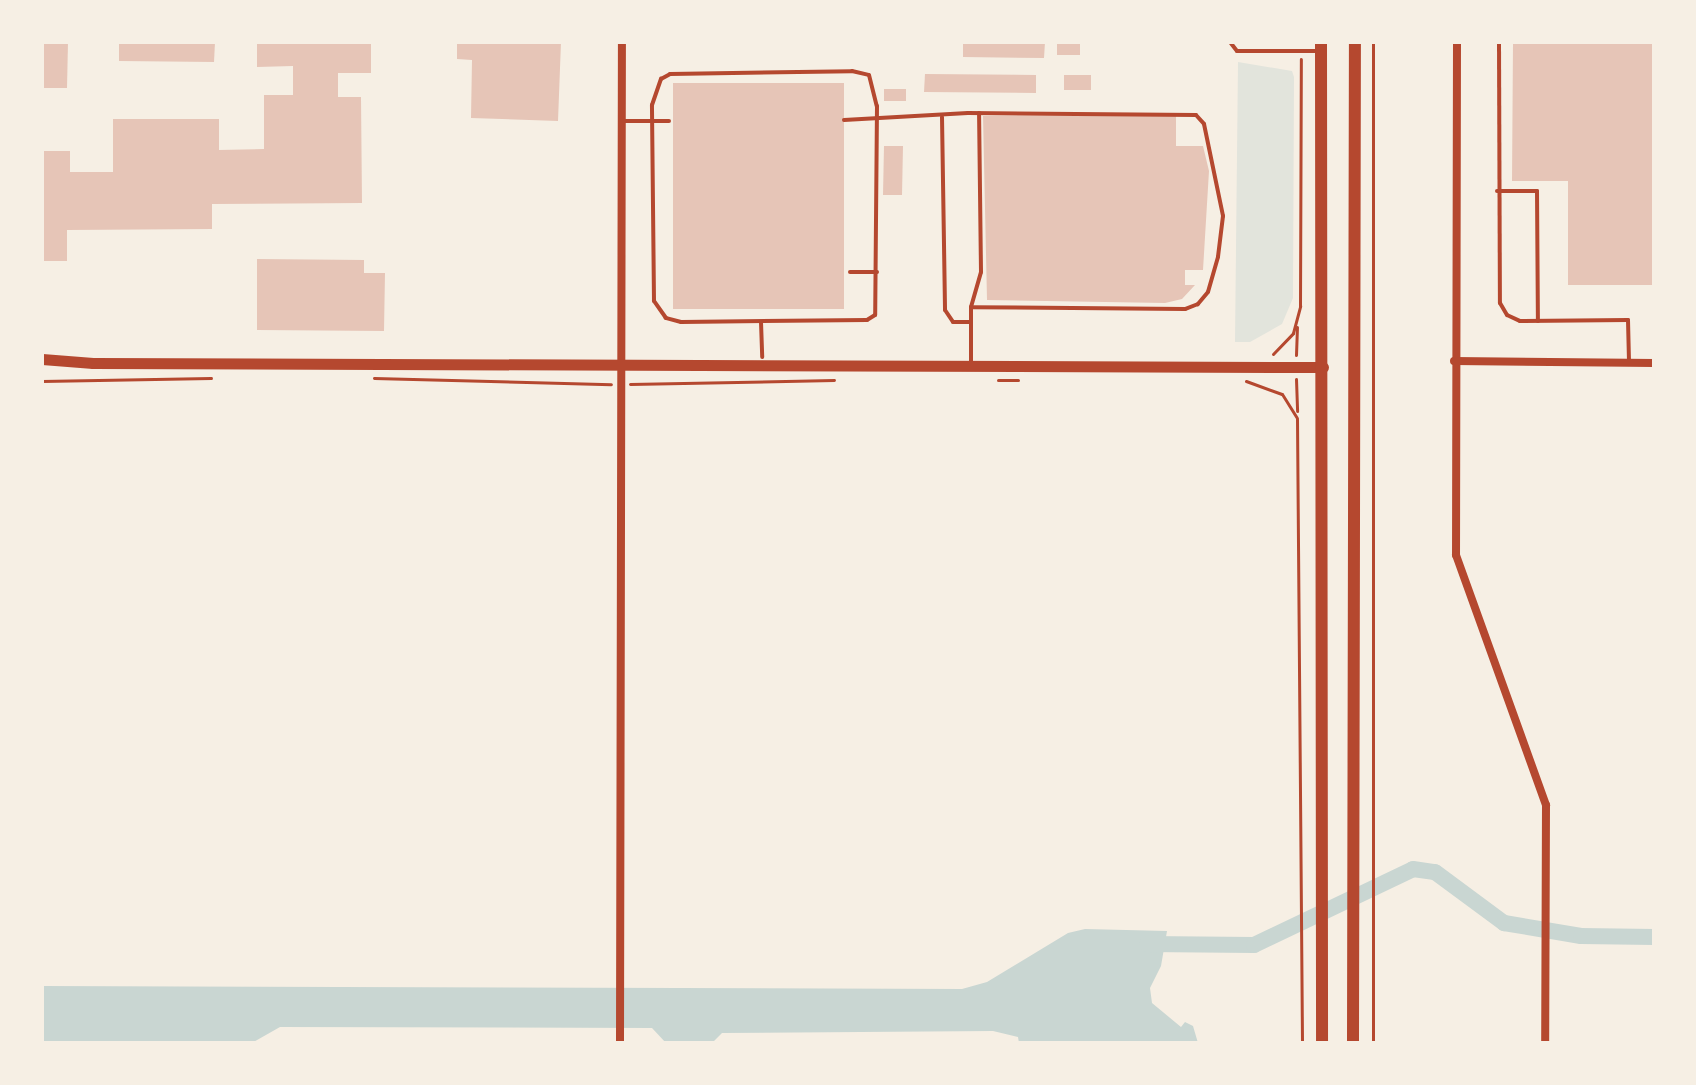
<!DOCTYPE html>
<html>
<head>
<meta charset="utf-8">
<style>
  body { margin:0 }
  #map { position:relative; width:1696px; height:1085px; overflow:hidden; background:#f6efe4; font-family:"Fira Sans Condensed",sans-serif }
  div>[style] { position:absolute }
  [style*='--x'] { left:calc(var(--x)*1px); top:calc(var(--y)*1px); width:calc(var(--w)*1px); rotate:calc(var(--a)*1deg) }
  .green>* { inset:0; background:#e2e4dc }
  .water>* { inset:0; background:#c9d6d2 }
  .canal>* { height:16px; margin:-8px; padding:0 8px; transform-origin:8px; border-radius:8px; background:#c9d6d2 }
  .building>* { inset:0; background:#e6c5b7 }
  .path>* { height:3px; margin:-1.5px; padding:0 1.5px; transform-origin:1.5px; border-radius:1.5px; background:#b5482f }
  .service>* { height:4px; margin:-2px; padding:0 2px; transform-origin:2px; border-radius:2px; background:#b5482f }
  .minor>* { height:8px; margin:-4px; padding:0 4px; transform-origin:4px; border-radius:4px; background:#b5482f }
  .tertiary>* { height:11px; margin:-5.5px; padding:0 5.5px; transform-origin:5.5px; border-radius:5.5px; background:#b5482f }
  .secondary>* { height:12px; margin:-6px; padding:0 6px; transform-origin:6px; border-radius:6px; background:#b5482f }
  span { translate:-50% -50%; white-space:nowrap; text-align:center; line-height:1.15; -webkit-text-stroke:6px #f6efe4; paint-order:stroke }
  .frame { position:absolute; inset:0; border:44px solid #f6efe4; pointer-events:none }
</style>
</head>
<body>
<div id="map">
  <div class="green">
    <div style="clip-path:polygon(1238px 62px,1292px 71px,1294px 77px,1293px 298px,1282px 324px,1250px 342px,1235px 342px)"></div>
  </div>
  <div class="water">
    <div style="clip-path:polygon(1085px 929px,1167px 931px,1161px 966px,1150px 988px,1152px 1003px,1181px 1027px,1185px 1022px,1193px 1026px,1198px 1043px,1019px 1043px,1018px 1037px,993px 1031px,722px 1033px,712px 1043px,666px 1043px,652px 1028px,280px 1027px,252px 1043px,42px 1043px,42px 986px,962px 989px,987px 982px,1068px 933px)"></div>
  </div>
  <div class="canal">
    <div style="--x:1147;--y:944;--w:107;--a:0.5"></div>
    <div style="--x:1254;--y:945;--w:176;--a:-25.5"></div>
    <div style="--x:1413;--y:869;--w:22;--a:8"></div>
    <div style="--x:1435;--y:872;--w:86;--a:36.5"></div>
    <div style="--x:1504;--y:923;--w:78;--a:9.6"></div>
    <div style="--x:1581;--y:936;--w:73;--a:0.8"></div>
  </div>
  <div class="building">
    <div style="clip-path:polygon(42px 42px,68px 42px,67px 88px,42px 88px)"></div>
    <div style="clip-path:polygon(119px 42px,215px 42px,214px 62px,119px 61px)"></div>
    <div style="clip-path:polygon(257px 42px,371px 42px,371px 73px,338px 73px,338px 97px,361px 97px,362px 203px,212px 204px,212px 229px,67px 230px,67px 261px,42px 261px,42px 151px,70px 151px,70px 172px,113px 172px,113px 119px,219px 119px,219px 150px,264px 149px,264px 95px,293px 95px,293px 66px,257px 67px)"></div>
    <div style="clip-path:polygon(457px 42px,561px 42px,558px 121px,471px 118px,472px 60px,457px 59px)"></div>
    <div style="clip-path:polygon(963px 42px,1045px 42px,1044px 58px,963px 57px)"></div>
    <div style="clip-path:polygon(1513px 42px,1654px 42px,1654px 285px,1568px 285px,1568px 181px,1512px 181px)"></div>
    <div style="clip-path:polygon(1057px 43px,1080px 43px,1080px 55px,1057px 55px)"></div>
    <div style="clip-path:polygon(925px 74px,1036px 75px,1036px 93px,924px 92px)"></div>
    <div style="clip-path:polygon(1064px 75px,1091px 75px,1091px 90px,1064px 90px)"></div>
    <div style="clip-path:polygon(673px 83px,844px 83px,844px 309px,673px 309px)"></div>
    <div style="clip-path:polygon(884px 89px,906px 89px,906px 101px,884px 101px)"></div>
    <div style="clip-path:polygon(983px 116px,1176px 116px,1176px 146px,1203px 146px,1209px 171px,1203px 270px,1185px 270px,1185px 285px,1195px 285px,1182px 299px,1165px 303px,987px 300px)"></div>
    <div style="clip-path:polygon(884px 146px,903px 146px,902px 195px,883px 195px)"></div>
    <div style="clip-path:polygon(257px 259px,364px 260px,364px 273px,385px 273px,384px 331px,257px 330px)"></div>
  </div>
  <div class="path">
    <div style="--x:1273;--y:354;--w:29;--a:-46"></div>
    <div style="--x:1293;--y:333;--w:28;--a:-75"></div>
    <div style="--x:1300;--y:306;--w:247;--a:-89.8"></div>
    <div style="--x:1296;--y:355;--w:28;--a:-88"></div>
    <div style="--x:374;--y:378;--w:237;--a:1.5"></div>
    <div style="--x:1296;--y:379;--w:32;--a:88"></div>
    <div style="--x:998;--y:380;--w:20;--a:0"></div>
    <div style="--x:42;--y:381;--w:169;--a:-1"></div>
    <div style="--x:1246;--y:381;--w:38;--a:20"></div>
    <div style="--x:1282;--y:394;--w:28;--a:58"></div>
    <div style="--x:630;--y:384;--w:204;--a:-1.1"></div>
    <div style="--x:1297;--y:419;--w:624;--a:89.54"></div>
    <div style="--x:1373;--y:1043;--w:1001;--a:-90"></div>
  </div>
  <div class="service">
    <div style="--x:1230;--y:42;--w:11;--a:52"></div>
    <div style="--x:1237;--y:51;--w:82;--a:0"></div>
    <div style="--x:1499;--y:42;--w:261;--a:89.8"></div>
    <div style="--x:1500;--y:303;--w:14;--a:60"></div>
    <div style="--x:1507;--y:315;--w:14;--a:25"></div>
    <div style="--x:1520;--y:321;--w:108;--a:-0.5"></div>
    <div style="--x:1628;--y:320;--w:42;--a:88.6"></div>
    <div style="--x:852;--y:71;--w:17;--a:13"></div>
    <div style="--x:869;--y:75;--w:32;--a:76"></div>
    <div style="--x:877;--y:106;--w:209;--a:90.5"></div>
    <div style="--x:875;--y:315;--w:9;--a:148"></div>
    <div style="--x:867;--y:320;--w:186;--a:179.4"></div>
    <div style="--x:681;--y:322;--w:16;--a:-165"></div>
    <div style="--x:666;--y:318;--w:21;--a:-125"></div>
    <div style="--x:654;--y:301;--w:196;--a:-90.6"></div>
    <div style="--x:652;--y:105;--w:28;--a:-71"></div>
    <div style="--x:661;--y:79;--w:10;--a:-29"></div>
    <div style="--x:670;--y:74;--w:182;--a:-0.9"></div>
    <div style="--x:942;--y:117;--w:193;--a:89.1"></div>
    <div style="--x:945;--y:310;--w:14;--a:56"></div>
    <div style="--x:953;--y:322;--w:17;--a:0"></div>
    <div style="--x:844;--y:120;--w:124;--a:-3.2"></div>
    <div style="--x:968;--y:113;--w:228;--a:0.5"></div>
    <div style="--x:1196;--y:115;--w:12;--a:48"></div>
    <div style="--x:1204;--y:124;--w:94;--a:78.3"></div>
    <div style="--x:1223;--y:216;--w:41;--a:97"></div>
    <div style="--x:1218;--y:257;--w:36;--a:106"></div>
    <div style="--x:1208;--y:292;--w:16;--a:130"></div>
    <div style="--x:1198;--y:304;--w:14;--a:159"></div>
    <div style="--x:1185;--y:309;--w:214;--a:-179.5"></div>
    <div style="--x:971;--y:307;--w:57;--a:90"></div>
    <div style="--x:624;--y:121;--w:45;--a:0"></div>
    <div style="--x:1497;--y:191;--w:40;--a:0"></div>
    <div style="--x:1537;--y:191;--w:130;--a:89.6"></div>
    <div style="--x:850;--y:272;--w:27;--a:0"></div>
    <div style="--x:971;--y:307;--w:36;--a:-74"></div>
    <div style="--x:981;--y:272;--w:159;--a:-90.7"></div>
    <div style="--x:761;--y:322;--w:35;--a:88"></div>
  </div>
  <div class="minor">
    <div style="--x:1457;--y:42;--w:513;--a:90.11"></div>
    <div style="--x:1456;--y:555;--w:266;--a:70.2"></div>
    <div style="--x:1546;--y:805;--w:238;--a:90.2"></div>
    <div style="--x:1454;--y:361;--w:200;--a:0.6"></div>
    <div style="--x:620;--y:1043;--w:1001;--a:-89.89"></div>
  </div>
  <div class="tertiary">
    <div style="--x:42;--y:359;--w:51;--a:4.5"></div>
    <div style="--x:93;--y:363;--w:1230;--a:0.19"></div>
  </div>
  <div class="secondary">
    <div style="--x:1321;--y:42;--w:1001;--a:89.94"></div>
    <div style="--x:1353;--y:1043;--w:1001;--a:-89.89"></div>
  </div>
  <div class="frame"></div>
</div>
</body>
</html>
